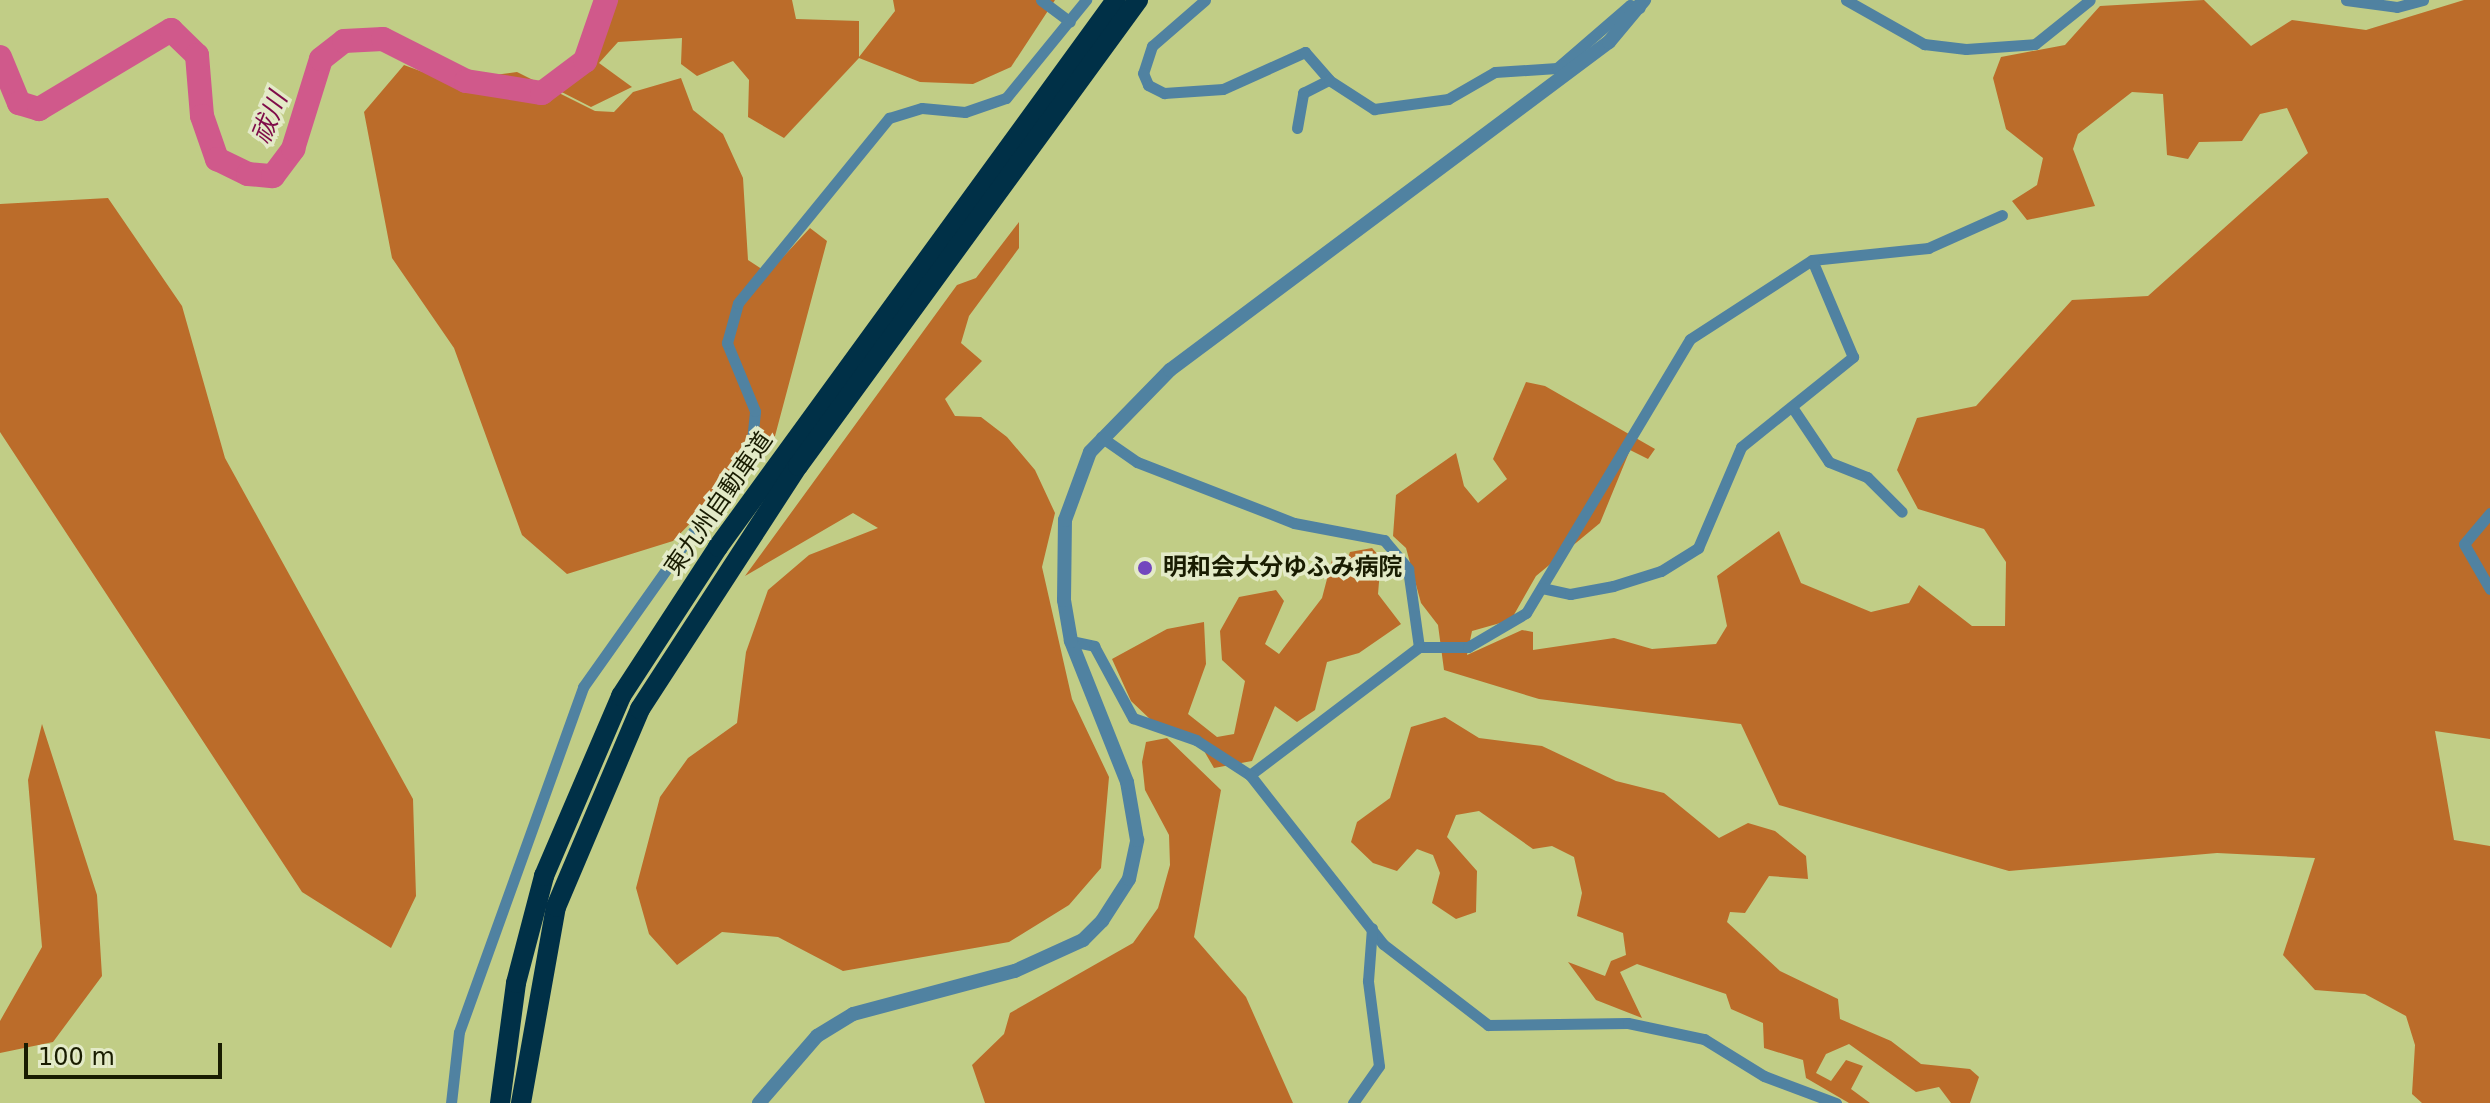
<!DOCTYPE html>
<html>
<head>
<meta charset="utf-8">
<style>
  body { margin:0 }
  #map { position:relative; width:2490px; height:1103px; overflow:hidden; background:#c1cd86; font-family:"DejaVu Sans","Noto Sans JP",sans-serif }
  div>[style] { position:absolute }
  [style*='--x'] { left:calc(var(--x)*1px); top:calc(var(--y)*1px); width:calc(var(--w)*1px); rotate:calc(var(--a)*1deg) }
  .forest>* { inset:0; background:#bb6c2a }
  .river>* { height:24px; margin:-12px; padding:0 12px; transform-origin:12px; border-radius:12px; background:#d0598b }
  .minor>* { height:11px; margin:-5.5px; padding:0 5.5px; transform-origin:5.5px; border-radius:5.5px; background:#5082a1 }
  .tertiary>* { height:14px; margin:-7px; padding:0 7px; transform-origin:7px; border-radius:7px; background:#5082a1 }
  .motorway>* { height:20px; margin:-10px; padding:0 10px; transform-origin:10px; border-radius:10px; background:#003047 }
  .dots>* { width:22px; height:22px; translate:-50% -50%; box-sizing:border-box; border:4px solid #e3eac7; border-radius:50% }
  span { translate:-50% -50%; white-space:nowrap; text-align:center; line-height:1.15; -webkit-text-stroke:7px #e3eac7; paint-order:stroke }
  .street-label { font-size:24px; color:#191c01 }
  .poi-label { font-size:24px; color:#191c01; font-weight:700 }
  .left { translate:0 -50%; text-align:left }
  .water-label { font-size:26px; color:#7e0c48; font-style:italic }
  .scale { position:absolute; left:24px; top:1043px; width:198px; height:36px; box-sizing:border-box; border:4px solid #191c01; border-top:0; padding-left:10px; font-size:24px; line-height:28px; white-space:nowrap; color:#191c01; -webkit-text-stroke:6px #e3eac7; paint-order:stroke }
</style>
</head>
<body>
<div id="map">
  <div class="forest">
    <div style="clip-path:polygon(611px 0,792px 0,796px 19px,859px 21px,859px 57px,895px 11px,893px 0,1055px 0,1011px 67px,973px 84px,920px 82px,859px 58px,784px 138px,748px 117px,749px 80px,733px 61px,697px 76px,681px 64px,682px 38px,618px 42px,599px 63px,632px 87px,591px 107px,542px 82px,600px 47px)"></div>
    <div style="clip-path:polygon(2204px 0,2251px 46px,2292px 20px,2366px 30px,2464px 0,2490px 0,2490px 739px,2435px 731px,2454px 840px,2490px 846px,2490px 1103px,2422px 1103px,2412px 1094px,2415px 1045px,2406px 1016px,2365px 994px,2315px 990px,2283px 955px,2315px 858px,2217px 853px,2009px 871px,1779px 805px,1741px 724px,1539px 699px,1444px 670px,1438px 625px,1421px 603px,1406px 548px,1393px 536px,1396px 495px,1456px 453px,1464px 486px,1478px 503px,1507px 479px,1493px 459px,1526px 382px,1545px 386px,1655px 449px,1648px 459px,1630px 450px,1600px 523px,1536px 576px,1511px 620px,1472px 631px,1467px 655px,1522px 630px,1533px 632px,1533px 650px,1614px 638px,1652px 649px,1716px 644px,1727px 626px,1717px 576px,1779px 531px,1801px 583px,1871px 612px,1909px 603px,1919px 585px,1972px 626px,2005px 626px,2006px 562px,1984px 529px,1918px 509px,1897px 470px,1917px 418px,1976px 406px,2072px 300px,2148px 296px,2308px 153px,2287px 108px,2260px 114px,2242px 141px,2199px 142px,2188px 159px,2167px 155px,2163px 94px,2132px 92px,2078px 134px,2073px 149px,2095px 206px,2027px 220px,2012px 201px,2037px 185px,2043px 158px,2006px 129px,1993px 78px,2001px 57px,2065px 45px,2100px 6px)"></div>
    <div style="clip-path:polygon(404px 65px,447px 81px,517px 72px,595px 111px,614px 112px,633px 92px,681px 78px,693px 110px,723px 134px,743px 178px,748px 260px,768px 273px,810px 228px,827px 241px,775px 436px,673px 541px,567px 574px,522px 535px,454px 348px,392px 258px,364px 112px)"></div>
    <div style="clip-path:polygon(108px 198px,182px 306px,225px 458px,413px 799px,416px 896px,391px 948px,302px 892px,0 432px,0 204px)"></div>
    <div style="clip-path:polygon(1019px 222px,1019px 248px,969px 316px,961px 343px,982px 361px,945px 399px,955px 416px,981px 417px,1007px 437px,1035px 470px,1055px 513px,1042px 567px,1072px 699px,1109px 777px,1101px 868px,1069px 905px,1009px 942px,843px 971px,778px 937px,722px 932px,677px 965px,649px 934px,636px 888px,660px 797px,688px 758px,737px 723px,746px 652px,768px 590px,809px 555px,878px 528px,853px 513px,745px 576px,957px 285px,976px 278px)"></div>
    <div style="clip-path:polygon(1372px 548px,1381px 558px,1378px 594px,1401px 624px,1359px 653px,1327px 662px,1315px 710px,1297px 722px,1275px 706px,1252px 761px,1214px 768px,1200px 744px,1151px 720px,1131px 701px,1112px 659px,1167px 629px,1204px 622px,1206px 664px,1188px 714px,1217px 737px,1234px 734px,1245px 681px,1222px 660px,1220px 631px,1239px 597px,1276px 590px,1284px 601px,1265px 644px,1279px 654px,1322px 598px,1332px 560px,1342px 573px,1350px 552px)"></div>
    <div style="clip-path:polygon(1445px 717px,1479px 738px,1542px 746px,1616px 781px,1664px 793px,1719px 838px,1748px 823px,1775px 831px,1806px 856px,1808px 879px,1769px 876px,1745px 913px,1730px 912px,1727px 922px,1780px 971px,1838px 999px,1840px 1019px,1891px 1041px,1921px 1064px,1970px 1069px,1979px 1077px,1970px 1103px,1951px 1103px,1939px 1087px,1916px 1092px,1849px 1044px,1826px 1054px,1816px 1073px,1831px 1081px,1846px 1060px,1863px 1066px,1851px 1089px,1870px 1103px,1849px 1103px,1806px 1078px,1803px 1060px,1764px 1048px,1763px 1023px,1731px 1009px,1726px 994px,1637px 964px,1620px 972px,1642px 1018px,1596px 1000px,1568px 962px,1605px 976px,1611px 961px,1626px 955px,1623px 933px,1577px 916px,1582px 893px,1574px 857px,1552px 846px,1533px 849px,1479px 811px,1456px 815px,1447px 837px,1477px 871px,1476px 912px,1456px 919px,1432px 903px,1440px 873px,1433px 855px,1417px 849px,1397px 871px,1373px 863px,1351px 842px,1357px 822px,1390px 798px,1411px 727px)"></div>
    <div style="clip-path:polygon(42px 724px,97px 895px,102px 976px,53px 1042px,0 1053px,0 1021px,42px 947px,28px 780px)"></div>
    <div style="clip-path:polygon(1167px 738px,1221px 790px,1194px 937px,1246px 997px,1293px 1103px,985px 1103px,972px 1065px,1004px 1034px,1010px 1013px,1133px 943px,1158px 908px,1170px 865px,1169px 835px,1145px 790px,1142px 762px,1146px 742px)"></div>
  </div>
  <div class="river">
    <div style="--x:0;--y:57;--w:50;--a:67.6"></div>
    <div style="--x:19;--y:103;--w:21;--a:17"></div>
    <div style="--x:39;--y:109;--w:154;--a:-30.9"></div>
    <div style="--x:171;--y:30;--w:36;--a:44"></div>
    <div style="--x:197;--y:55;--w:61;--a:85.3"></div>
    <div style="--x:202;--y:116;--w:46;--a:70.8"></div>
    <div style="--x:217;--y:159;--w:34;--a:26"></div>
    <div style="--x:248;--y:174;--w:25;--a:5"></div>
    <div style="--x:273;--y:176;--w:34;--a:-53"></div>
    <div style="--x:293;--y:149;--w:94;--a:-72.7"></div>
    <div style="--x:321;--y:59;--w:29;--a:-38"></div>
    <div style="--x:344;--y:41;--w:39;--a:-3"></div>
    <div style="--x:383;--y:39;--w:93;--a:26.8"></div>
    <div style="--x:466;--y:81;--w:77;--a:9"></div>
    <div style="--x:542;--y:93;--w:54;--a:-36.7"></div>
    <div style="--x:585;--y:61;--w:65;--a:-71"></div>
  </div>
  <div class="minor">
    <div style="--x:1041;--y:0;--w:36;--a:37"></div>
    <div style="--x:1205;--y:0;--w:70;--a:139"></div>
    <div style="--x:1152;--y:46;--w:28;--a:108"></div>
    <div style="--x:1143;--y:73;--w:13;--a:67"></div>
    <div style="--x:1148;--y:85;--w:18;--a:27"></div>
    <div style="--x:1164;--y:93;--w:59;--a:-3.9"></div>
    <div style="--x:1223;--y:89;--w:90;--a:-24.3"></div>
    <div style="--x:1305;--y:52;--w:37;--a:49"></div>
    <div style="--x:1846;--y:0;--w:90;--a:29.4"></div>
    <div style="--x:1924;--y:44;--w:42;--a:6.8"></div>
    <div style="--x:1966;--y:49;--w:69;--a:-4.1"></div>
    <div style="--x:2035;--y:44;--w:70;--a:-38.7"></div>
    <div style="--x:2346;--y:0;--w:51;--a:7.8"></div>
    <div style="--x:2397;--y:7;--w:27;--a:-15"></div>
    <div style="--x:1297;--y:128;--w:36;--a:-80"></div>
    <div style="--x:1303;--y:93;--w:29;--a:-27"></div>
    <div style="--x:1329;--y:80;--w:54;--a:32.8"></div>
    <div style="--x:1374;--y:109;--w:75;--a:-7.7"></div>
    <div style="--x:1448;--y:99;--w:54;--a:-29.9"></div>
    <div style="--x:1495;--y:72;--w:62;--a:-3.7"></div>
    <div style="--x:1557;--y:68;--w:96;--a:-40.8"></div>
    <div style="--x:1630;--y:5;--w:10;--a:17"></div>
    <div style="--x:1792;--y:407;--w:66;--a:56.1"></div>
    <div style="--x:1829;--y:462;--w:41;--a:21.5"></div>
    <div style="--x:1867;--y:477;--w:49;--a:45"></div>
    <div style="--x:1101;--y:437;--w:44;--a:34.8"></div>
    <div style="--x:1137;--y:462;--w:168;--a:21.2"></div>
    <div style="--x:1294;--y:523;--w:92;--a:10.7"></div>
    <div style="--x:1384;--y:540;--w:38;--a:50"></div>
    <div style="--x:1408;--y:569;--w:79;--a:82"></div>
    <div style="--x:1419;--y:647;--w:49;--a:0"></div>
    <div style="--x:1468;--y:647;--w:67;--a:-30.4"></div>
    <div style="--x:1526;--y:613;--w:319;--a:-59.1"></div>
    <div style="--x:1690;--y:339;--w:145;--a:-32.9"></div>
    <div style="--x:1812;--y:260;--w:117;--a:-5.9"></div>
    <div style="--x:1928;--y:248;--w:81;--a:-24"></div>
    <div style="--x:2490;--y:513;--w:40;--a:130"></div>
    <div style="--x:2464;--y:544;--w:52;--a:60"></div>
    <div style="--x:1542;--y:588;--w:29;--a:12"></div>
    <div style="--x:1570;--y:594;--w:44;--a:-10.5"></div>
    <div style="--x:1613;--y:586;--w:50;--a:-17.4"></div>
    <div style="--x:1661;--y:571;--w:44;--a:-31.9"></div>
    <div style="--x:1698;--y:548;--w:110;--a:-66.9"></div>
    <div style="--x:1741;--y:447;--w:144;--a:-38.8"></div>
    <div style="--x:1853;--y:357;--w:105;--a:-112.9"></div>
    <div style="--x:1071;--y:641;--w:24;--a:12"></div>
    <div style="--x:1094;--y:646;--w:82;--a:61.6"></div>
    <div style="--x:1133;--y:718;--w:67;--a:19.2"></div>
    <div style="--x:1196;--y:740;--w:64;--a:32.9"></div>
    <div style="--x:1419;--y:647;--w:212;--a:142.9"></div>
    <div style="--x:1250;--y:775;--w:215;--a:51.8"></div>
    <div style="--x:1383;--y:944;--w:133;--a:37.6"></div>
    <div style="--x:1488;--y:1025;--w:140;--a:-0.8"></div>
    <div style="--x:1628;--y:1023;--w:78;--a:11.9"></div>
    <div style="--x:1704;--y:1039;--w:70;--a:31.7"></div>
    <div style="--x:1764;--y:1076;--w:77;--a:20.6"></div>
    <div style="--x:451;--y:1103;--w:71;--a:-83.6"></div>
    <div style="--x:459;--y:1032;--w:367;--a:-70.2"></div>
    <div style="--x:583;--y:687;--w:291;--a:-54.7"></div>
    <div style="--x:751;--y:450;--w:39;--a:-84"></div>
    <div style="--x:755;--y:411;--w:74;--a:-112.4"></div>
    <div style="--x:727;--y:343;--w:41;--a:-74.6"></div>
    <div style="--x:738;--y:303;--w:239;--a:-50.8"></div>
    <div style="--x:889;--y:118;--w:34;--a:-17"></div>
    <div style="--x:922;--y:108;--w:43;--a:5.3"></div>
    <div style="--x:965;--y:112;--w:43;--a:-18.9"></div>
    <div style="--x:1006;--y:98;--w:127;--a:-50.8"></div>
    <div style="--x:1353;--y:1103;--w:45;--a:-54.9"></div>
    <div style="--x:1379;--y:1066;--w:86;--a:-97.4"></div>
    <div style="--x:1368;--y:981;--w:53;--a:-85.7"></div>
  </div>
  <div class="tertiary">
    <div style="--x:759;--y:1103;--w:89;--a:-49.1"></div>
    <div style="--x:817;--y:1036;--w:42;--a:-31.4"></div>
    <div style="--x:853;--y:1014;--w:168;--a:-14.9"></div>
    <div style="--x:1015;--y:971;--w:75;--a:-24.5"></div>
    <div style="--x:1083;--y:940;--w:27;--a:-45"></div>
    <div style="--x:1102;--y:921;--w:50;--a:-57.3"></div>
    <div style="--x:1129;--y:879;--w:40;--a:-78"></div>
    <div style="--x:1137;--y:840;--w:59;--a:-99.8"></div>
    <div style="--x:1127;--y:782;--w:152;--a:-111.7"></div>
    <div style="--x:1071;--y:641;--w:42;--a:-99.7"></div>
    <div style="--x:1064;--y:600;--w:80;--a:-89.3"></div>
    <div style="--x:1065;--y:520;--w:72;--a:-69.8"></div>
    <div style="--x:1090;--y:452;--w:115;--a:-45.7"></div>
    <div style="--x:1170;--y:370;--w:548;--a:-36.77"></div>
    <div style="--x:1609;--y:42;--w:55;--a:-50.2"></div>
  </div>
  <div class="motorway">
    <div style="--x:500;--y:1103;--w:121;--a:-82.4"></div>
    <div style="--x:516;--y:983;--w:111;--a:-75.3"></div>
    <div style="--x:544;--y:876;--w:196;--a:-66.8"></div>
    <div style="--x:621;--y:696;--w:178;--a:-56.9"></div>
    <div style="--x:718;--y:547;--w:676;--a:-53.96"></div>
    <div style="--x:521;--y:1103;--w:199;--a:-79.9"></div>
    <div style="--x:556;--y:907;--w:215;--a:-67"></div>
    <div style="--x:640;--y:709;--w:290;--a:-57"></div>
    <div style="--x:798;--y:466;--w:577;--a:-53.88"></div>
  </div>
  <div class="dots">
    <div style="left:1145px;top:568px;background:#7246be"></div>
  </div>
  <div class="street-label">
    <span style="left:719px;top:504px;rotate:-55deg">東九州自動車道</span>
  </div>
  <div class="poi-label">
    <span class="left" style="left:1163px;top:568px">明和会大分ゆふみ病院</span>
  </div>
  <div class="water-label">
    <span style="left:270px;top:118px;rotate:-68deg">祓川</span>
  </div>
  <div class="scale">100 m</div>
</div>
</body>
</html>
